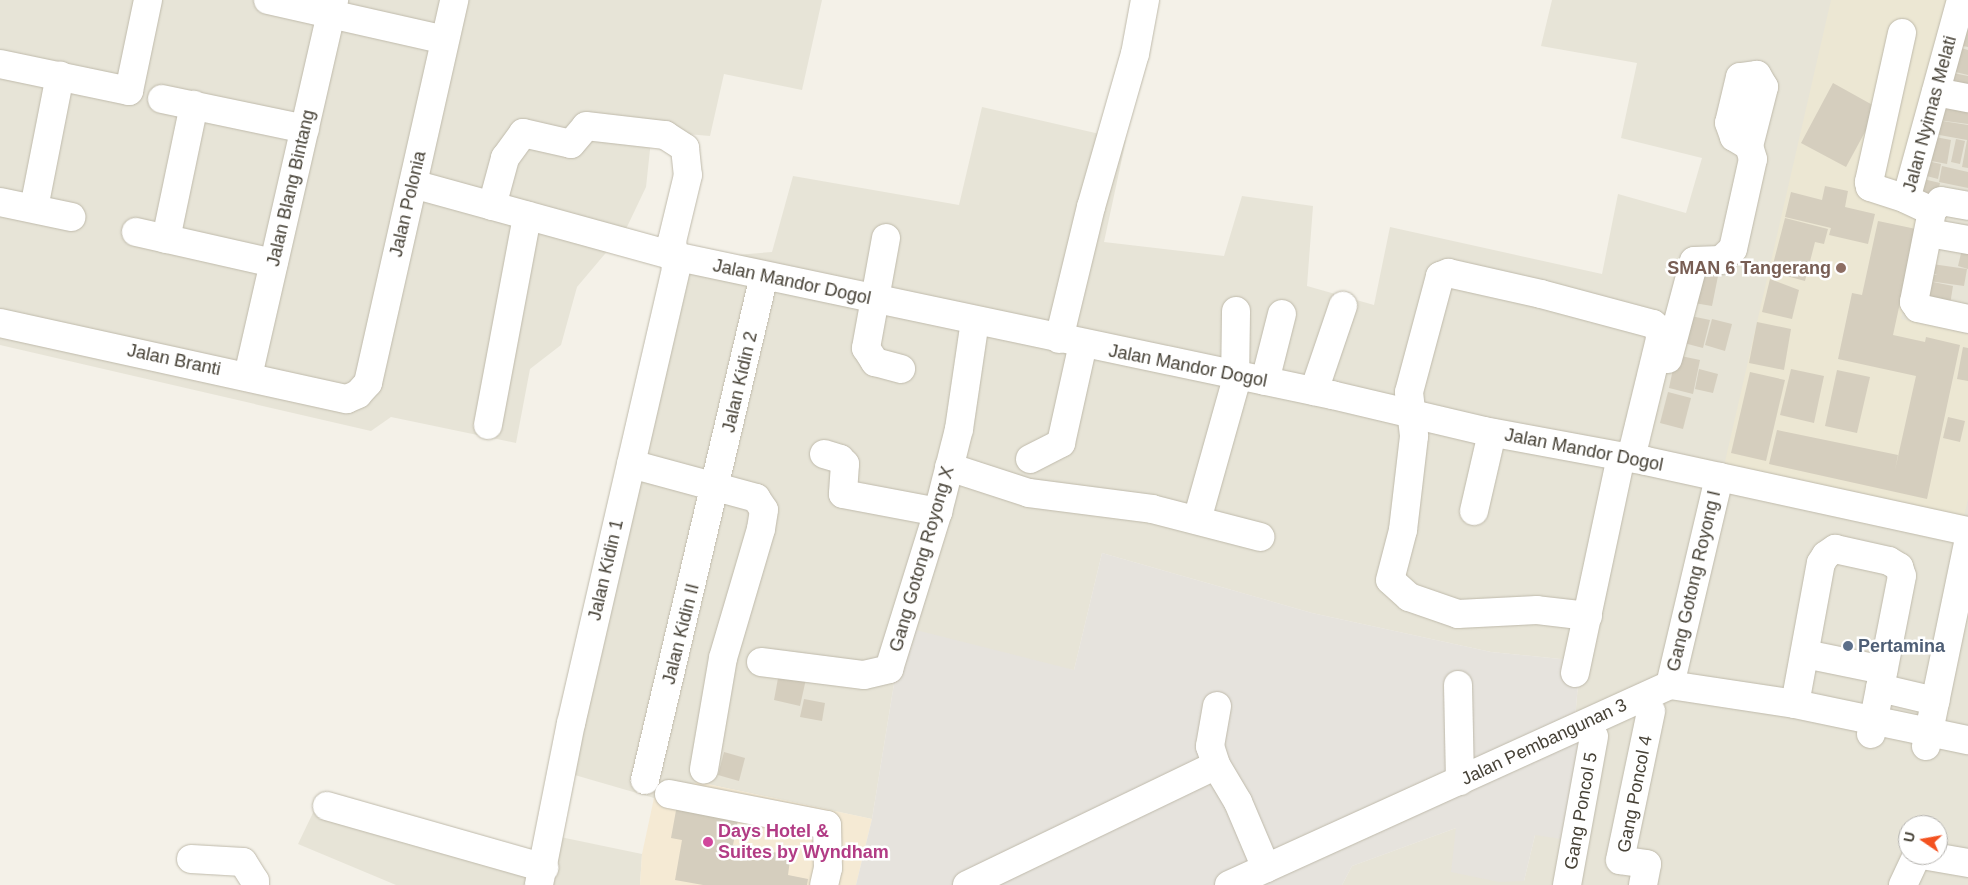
<!DOCTYPE html>
<html>
<head>
<meta charset="utf-8">
<style>
  body { margin:0 }
  #map { position:relative; width:1968px; height:885px; overflow:hidden; background:#f4f1e8; font-family:Helvetica,sans-serif }
  div>[style] { position:absolute }
  [style*='--x'] { left:calc(var(--x)*1px); top:calc(var(--y)*1px); width:calc(var(--w)*1px); rotate:calc(var(--a)*1deg) }
  .residential>* { inset:0; background:#e7e4d7 }
  .commercial>* { inset:0; background:#f5ead4 }
  .industrial>* { inset:0; background:#e6e3dd }
  .education>* { inset:0; background:#ece7d3 }
  .building>* { inset:0; background:#d5cebe }
  .roads { filter:drop-shadow(0 0 1px #bfbaab) drop-shadow(0 0 1px #bfbaab) }
  .minor>* { height:28px; margin:-14px; padding:0 14px; transform-origin:14px; border-radius:14px; background:#fff }
  .dots>* { width:14px; height:14px; translate:-50% -50%; box-sizing:border-box; border:2px solid #fff; border-radius:50% }
  span { translate:-50% -50%; white-space:nowrap; text-align:center; line-height:1.15; -webkit-text-stroke:5px #fff; paint-order:stroke }
  .street-label { font-size:18px; color:#474237 }
  .education-label { font-size:18px; color:#785e54; font-weight:700 }
  .right { translate:-100% -50%; text-align:right }
  .service-label { font-size:18px; color:#4e5e75; font-weight:700 }
  .left { translate:0 -50%; text-align:left }
  .hotel-label { font-size:18px; color:#b23c85; font-weight:700 }
  .north { position:absolute; left:1898px; top:815px; width:50px; height:50px; box-sizing:border-box; background:#fff; border:1px solid #b5b3af; border-radius:50%; rotate:282deg; font-size:14px; font-weight:700; line-height:20px; text-align:center; color:#474237 }
  .north::after { content:''; display:block; margin:auto; width:18px; height:22px; background:#f35220; clip-path:polygon(50% 0,100% 100%,50% 72%,0 100%) }
</style>
</head>
<body>
<div id="map">
  <div class="residential">
    <div style="clip-path:polygon(0 0,822px 0,802px 90px,724px 74px,710px 136px,652px 131px,646px 187px,626px 229px,577px 287px,561px 345px,530px 369px,516px 443px,391px 417px,371px 431px,0 345px)"></div>
    <div style="clip-path:polygon(evenodd,1552px 0,1968px 0,1968px 885px,1342px 885px,1352px 866px,1456px 828px,1524px 881px,1535px 835px,1575px 719px,1580px 661px,1491px 652px,1312px 613px,1102px 553px,1074px 670px,899px 653px,872px 819px,698px 782px,654px 798px,554px 769px,672px 260px,772px 252px,793px 176px,959px 205px,982px 107px,1126px 140px,1104px 242px,1224px 256px,1242px 196px,1313px 206px,1307px 286px,1374px 305px,1390px 227px,1602px 274px,1618px 194px,1686px 213px,1702px 158px,1621px 138px,1637px 63px,1541px 46px,1552px 0,1908px 825px,1938px 825px,1938px 855px,1908px 855px,1908px 825px)"></div>
    <div style="clip-path:polygon(323px 792px,447px 831px,533px 867px,541px 833px,642px 854px,640px 885px,396px 885px,298px 844px)"></div>
  </div>
  <div class="commercial">
    <div style="clip-path:polygon(698px 782px,872px 819px,856px 885px,640px 885px,642px 854px,654px 798px)"></div>
  </div>
  <div class="industrial">
    <div style="clip-path:polygon(1102px 553px,1312px 613px,1491px 652px,1580px 661px,1575px 719px,1593px 757px,1575px 841px,1535px 835px,1524px 881px,1499px 882px,1451px 872px,1456px 828px,1352px 866px,1342px 885px,856px 885px,872px 819px,899px 653px,908px 628px,1074px 670px)"></div>
  </div>
  <div class="education">
    <div style="clip-path:polygon(1831px 0,1948px 0,1899px 211px,1924px 217px,1901px 319px,1968px 334px,1968px 499px,1963px 521px,1724px 466px)"></div>
  </div>
  <div class="building">
    <div style="clip-path:polygon(1956px 24px,1968px 26px,1968px 47px,1952px 44px)"></div>
    <div style="clip-path:polygon(1953px 46px,1968px 50px,1968px 75px,1947px 70px)"></div>
    <div style="clip-path:polygon(1948px 72px,1968px 76px,1968px 97px,1944px 92px)"></div>
    <div style="clip-path:polygon(1833px 83px,1878px 108px,1846px 167px,1801px 143px)"></div>
    <div style="clip-path:polygon(1942px 95px,1968px 99px,1968px 124px,1938px 120px)"></div>
    <div style="clip-path:polygon(1936px 120px,1968px 125px,1968px 168px,1962px 167px,1967px 140px,1934px 134px)"></div>
    <div style="clip-path:polygon(1925px 135px,1951px 140px,1947px 164px,1921px 159px)"></div>
    <div style="clip-path:polygon(1956px 139px,1965px 141px,1960px 164px,1951px 162px)"></div>
    <div style="clip-path:polygon(1922px 160px,1941px 164px,1938px 179px,1919px 174px)"></div>
    <div style="clip-path:polygon(1942px 166px,1968px 172px,1968px 188px,1939px 182px)"></div>
    <div style="clip-path:polygon(1919px 178px,1940px 183px,1936px 199px,1915px 194px)"></div>
    <div style="clip-path:polygon(1825px 186px,1848px 191px,1845px 207px,1875px 214px,1868px 244px,1829px 235px,1831px 228px,1785px 217px,1791px 192px,1822px 200px)"></div>
    <div style="clip-path:polygon(1785px 218px,1828px 229px,1824px 244px,1815px 242px,1805px 281px,1771px 272px)"></div>
    <div style="clip-path:polygon(1878px 221px,1916px 229px,1893px 335px,1925px 342px,1926px 337px,1960px 345px,1927px 499px,1769px 464px,1777px 430px,1898px 455px,1895px 470px,1916px 376px,1838px 359px,1852px 293px,1862px 295px)"></div>
    <div style="clip-path:polygon(1963px 245px,1968px 246px,1968px 269px,1958px 266px)"></div>
    <div style="clip-path:polygon(1932px 264px,1967px 269px,1964px 286px,1929px 281px,1930px 275px,1937px 275px,1931px 272px)"></div>
    <div style="clip-path:polygon(1694px 271px,1718px 276px,1712px 306px,1688px 302px)"></div>
    <div style="clip-path:polygon(1770px 279px,1799px 290px,1792px 319px,1762px 312px)"></div>
    <div style="clip-path:polygon(1928px 281px,1953px 286px,1949px 311px,1923px 307px)"></div>
    <div style="clip-path:polygon(1686px 315px,1710px 320px,1703px 348px,1680px 342px)"></div>
    <div style="clip-path:polygon(1712px 319px,1732px 324px,1725px 351px,1705px 345px)"></div>
    <div style="clip-path:polygon(1757px 322px,1791px 329px,1784px 370px,1749px 363px)"></div>
    <div style="clip-path:polygon(1963px 347px,1968px 348px,1968px 381px,1957px 379px)"></div>
    <div style="clip-path:polygon(1676px 355px,1700px 360px,1693px 394px,1669px 388px)"></div>
    <div style="clip-path:polygon(1699px 369px,1718px 374px,1713px 393px,1695px 389px)"></div>
    <div style="clip-path:polygon(1791px 369px,1824px 376px,1814px 423px,1780px 415px)"></div>
    <div style="clip-path:polygon(1837px 370px,1870px 377px,1857px 433px,1825px 426px)"></div>
    <div style="clip-path:polygon(1750px 372px,1785px 380px,1766px 461px,1731px 453px)"></div>
    <div style="clip-path:polygon(1668px 392px,1691px 398px,1683px 429px,1660px 423px)"></div>
    <div style="clip-path:polygon(1948px 417px,1965px 421px,1960px 442px,1943px 438px)"></div>
    <div style="clip-path:polygon(779px 673px,806px 679px,800px 706px,774px 700px)"></div>
    <div style="clip-path:polygon(804px 699px,825px 703px,822px 721px,800px 717px)"></div>
    <div style="clip-path:polygon(724px 752px,745px 758px,739px 781px,718px 775px)"></div>
    <div style="clip-path:polygon(677px 805px,740px 810px,733px 845px,784px 854px,790px 860px,788px 875px,808px 879px,807px 885px,703px 885px,675px 880px,682px 840px,671px 838px)"></div>
  </div>
  <div class="roads">
    <div class="minor">
      <div style="--x:268;--y:0;--w:181;--a:12.7"></div>
      <div style="--x:1961;--y:0;--w:206;--a:105.4"></div>
      <div style="--x:1906;--y:199;--w:29;--a:25"></div>
      <div style="--x:1932;--y:211;--w:93;--a:101.2"></div>
      <div style="--x:1914;--y:302;--w:7;--a:56"></div>
      <div style="--x:1918;--y:308;--w:51;--a:12.4"></div>
      <div style="--x:1902;--y:33;--w:153;--a:102.5"></div>
      <div style="--x:1869;--y:182;--w:5;--a:79"></div>
      <div style="--x:1870;--y:187;--w:38;--a:18"></div>
      <div style="--x:0;--y:64;--w:132;--a:11.8"></div>
      <div style="--x:129;--y:91;--w:93;--a:-78.2"></div>
      <div style="--x:1936;--y:92;--w:33;--a:11"></div>
      <div style="--x:162;--y:99;--w:146;--a:11.8"></div>
      <div style="--x:413;--y:184;--w:271;--a:15.4"></div>
      <div style="--x:674;--y:256;--w:673;--a:11.93"></div>
      <div style="--x:1332;--y:395;--w:156;--a:13.3"></div>
      <div style="--x:1484;--y:431;--w:165;--a:10.5"></div>
      <div style="--x:1646;--y:461;--w:330;--a:12.3"></div>
      <div style="--x:0;--y:202;--w:73;--a:11.9"></div>
      <div style="--x:492;--y:206;--w:50;--a:-74.8"></div>
      <div style="--x:505;--y:158;--w:31;--a:-54"></div>
      <div style="--x:523;--y:133;--w:49;--a:12.9"></div>
      <div style="--x:571;--y:144;--w:23;--a:-50"></div>
      <div style="--x:586;--y:126;--w:80;--a:6.5"></div>
      <div style="--x:665;--y:135;--w:24;--a:33"></div>
      <div style="--x:685;--y:148;--w:27;--a:84"></div>
      <div style="--x:688;--y:175;--w:68;--a:103.6"></div>
      <div style="--x:672;--y:241;--w:28;--a:82"></div>
      <div style="--x:676;--y:269;--w:466;--a:103"></div>
      <div style="--x:571;--y:723;--w:165;--a:101.2"></div>
      <div style="--x:34;--y:208;--w:135;--a:-78.9"></div>
      <div style="--x:1932;--y:211;--w:13;--a:-48"></div>
      <div style="--x:1941;--y:201;--w:27;--a:10"></div>
      <div style="--x:136;--y:232;--w:141;--a:12.7"></div>
      <div style="--x:1929;--y:233;--w:40;--a:10"></div>
      <div style="--x:886;--y:238;--w:112;--a:100.3"></div>
      <div style="--x:866;--y:348;--w:17;--a:57"></div>
      <div style="--x:875;--y:362;--w:27;--a:15"></div>
      <div style="--x:166;--y:239;--w:137;--a:-78.2"></div>
      <div style="--x:0;--y:323;--w:355;--a:12.4"></div>
      <div style="--x:347;--y:399;--w:12;--a:-24"></div>
      <div style="--x:358;--y:394;--w:15;--a:-48"></div>
      <div style="--x:368;--y:383;--w:393;--a:-77.3"></div>
      <div style="--x:1059;--y:339;--w:136;--a:-76.4"></div>
      <div style="--x:1091;--y:207;--w:159;--a:-74"></div>
      <div style="--x:1135;--y:54;--w:55;--a:-79.5"></div>
      <div style="--x:1668;--y:359;--w:101;--a:-75.1"></div>
      <div style="--x:1694;--y:261;--w:27;--a:-2"></div>
      <div style="--x:1721;--y:260;--w:16;--a:-43"></div>
      <div style="--x:1733;--y:249;--w:92;--a:-77.5"></div>
      <div style="--x:1753;--y:159;--w:14;--a:-107"></div>
      <div style="--x:1749;--y:146;--w:61;--a:-75.7"></div>
      <div style="--x:1764;--y:87;--w:14;--a:-120"></div>
      <div style="--x:1757;--y:75;--w:17;--a:173"></div>
      <div style="--x:1740;--y:77;--w:47;--a:103.4"></div>
      <div style="--x:1729;--y:123;--w:15;--a:70"></div>
      <div style="--x:1734;--y:137;--w:17;--a:31"></div>
      <div style="--x:248;--y:376;--w:386;--a:-77.1"></div>
      <div style="--x:1265;--y:381;--w:69;--a:-75.8"></div>
      <div style="--x:1314;--y:391;--w:90;--a:-71.2"></div>
      <div style="--x:488;--y:425;--w:213;--a:-79.4"></div>
      <div style="--x:824;--y:454;--w:17;--a:17"></div>
      <div style="--x:840;--y:459;--w:7;--a:45"></div>
      <div style="--x:845;--y:464;--w:30;--a:94"></div>
      <div style="--x:843;--y:494;--w:97;--a:10.7"></div>
      <div style="--x:1030;--y:459;--w:35;--a:-27"></div>
      <div style="--x:1061;--y:443;--w:101;--a:-77.5"></div>
      <div style="--x:631;--y:464;--w:130;--a:15.2"></div>
      <div style="--x:756;--y:498;--w:14;--a:56"></div>
      <div style="--x:764;--y:510;--w:19;--a:99"></div>
      <div style="--x:761;--y:529;--w:134;--a:106.4"></div>
      <div style="--x:723;--y:658;--w:113;--a:99.7"></div>
      <div style="--x:949;--y:467;--w:84;--a:18"></div>
      <div style="--x:1029;--y:493;--w:124;--a:7.4"></div>
      <div style="--x:1152;--y:509;--w:112;--a:14.5"></div>
      <div style="--x:1474;--y:511;--w:80;--a:-77"></div>
      <div style="--x:1197;--y:520;--w:140;--a:-74.3"></div>
      <div style="--x:1235;--y:385;--w:74;--a:-89.2"></div>
      <div style="--x:1588;--y:616;--w:51;--a:-173.3"></div>
      <div style="--x:1537;--y:610;--w:79;--a:177.1"></div>
      <div style="--x:1458;--y:614;--w:52;--a:-160.9"></div>
      <div style="--x:1409;--y:597;--w:25;--a:-138"></div>
      <div style="--x:1390;--y:580;--w:52;--a:-75.4"></div>
      <div style="--x:1403;--y:530;--w:95;--a:-83.3"></div>
      <div style="--x:1414;--y:436;--w:44;--a:-96.5"></div>
      <div style="--x:1409;--y:392;--w:120;--a:-75"></div>
      <div style="--x:1440;--y:276;--w:9;--a:-21"></div>
      <div style="--x:1448;--y:273;--w:95;--a:12.7"></div>
      <div style="--x:1541;--y:294;--w:116;--a:15"></div>
      <div style="--x:1653;--y:324;--w:8;--a:40"></div>
      <div style="--x:1659;--y:329;--w:10;--a:84"></div>
      <div style="--x:1660;--y:339;--w:122;--a:103.7"></div>
      <div style="--x:1805;--y:654;--w:80;--a:11.6"></div>
      <div style="--x:761;--y:662;--w:104;--a:7.2"></div>
      <div style="--x:864;--y:675;--w:26;--a:-13"></div>
      <div style="--x:889;--y:669;--w:164;--a:-72.7"></div>
      <div style="--x:938;--y:512;--w:86;--a:-75.8"></div>
      <div style="--x:959;--y:429;--w:109;--a:-81.6"></div>
      <div style="--x:1575;--y:673;--w:222;--a:-78"></div>
      <div style="--x:1458;--y:685;--w:96;--a:88.8"></div>
      <div style="--x:1670;--y:685;--w:214;--a:-76.7"></div>
      <div style="--x:1880;--y:688;--w:57;--a:13.3"></div>
      <div style="--x:1795;--y:704;--w:143;--a:-79.6"></div>
      <div style="--x:1821;--y:563;--w:9;--a:-58"></div>
      <div style="--x:1826;--y:555;--w:11;--a:-34"></div>
      <div style="--x:1835;--y:549;--w:55;--a:12.5"></div>
      <div style="--x:1889;--y:561;--w:12;--a:31"></div>
      <div style="--x:1899;--y:567;--w:9;--a:72"></div>
      <div style="--x:1902;--y:576;--w:161;--a:101.1"></div>
      <div style="--x:1217;--y:706;--w:41;--a:99.9"></div>
      <div style="--x:1210;--y:746;--w:20;--a:72"></div>
      <div style="--x:1216;--y:765;--w:43;--a:59.3"></div>
      <div style="--x:1238;--y:802;--w:72;--a:67"></div>
      <div style="--x:1926;--y:746;--w:206;--a:-78.3"></div>
      <div style="--x:645;--y:780;--w:518;--a:-76.72"></div>
      <div style="--x:669;--y:794;--w:161;--a:11.1"></div>
      <div style="--x:827;--y:825;--w:43;--a:88.7"></div>
      <div style="--x:828;--y:868;--w:17;--a:103"></div>
      <div style="--x:327;--y:806;--w:226;--a:15.9"></div>
      <div style="--x:1922;--y:855;--w:47;--a:9.9"></div>
      <div style="--x:191;--y:859;--w:52;--a:3.3"></div>
      <div style="--x:243;--y:862;--w:22;--a:58"></div>
      <div style="--x:255;--y:881;--w:4;--a:90"></div>
      <div style="--x:967;--y:885;--w:276;--a:-25.7"></div>
      <div style="--x:1229;--y:885;--w:484;--a:-24.4"></div>
      <div style="--x:1670;--y:685;--w:126;--a:8.6"></div>
      <div style="--x:1795;--y:704;--w:177;--a:11.8"></div>
      <div style="--x:1567;--y:885;--w:151;--a:-79.7"></div>
      <div style="--x:1643;--y:885;--w:21;--a:-79"></div>
      <div style="--x:1647;--y:864;--w:27;--a:-172"></div>
      <div style="--x:1620;--y:860;--w:152;--a:-78.2"></div>
      <div style="--x:1903;--y:885;--w:33;--a:-65"></div>
    </div>
  </div>
  <div class="dots">
    <div style="left:1841px;top:268px;background:#8d6e63"></div>
    <div style="left:1848px;top:646px;background:#5c6f8a"></div>
    <div style="left:708px;top:842px;background:#d1479c"></div>
  </div>
  <div class="street-label">
    <span style="left:1930px;top:114px;rotate:-75deg">Jalan Nyimas Melati</span>
    <span style="left:291px;top:188px;rotate:-77deg">Jalan Blang Bintang</span>
    <span style="left:408px;top:204px;rotate:-77deg">Jalan Polonia</span>
    <span style="left:792px;top:282px;rotate:12deg">Jalan Mandor Dogol</span>
    <span style="left:174px;top:360px;rotate:12deg">Jalan Branti</span>
    <span style="left:1188px;top:366px;rotate:11deg">Jalan Mandor Dogol</span>
    <span style="left:740px;top:382px;rotate:-77deg">Jalan Kidin 2</span>
    <span style="left:1584px;top:450px;rotate:11deg">Jalan Mandor Dogol</span>
    <span style="left:922px;top:559px;rotate:-74deg">Gang Gotong Royong X</span>
    <span style="left:606px;top:570px;rotate:-77deg">Jalan Kidin 1</span>
    <span style="left:1694px;top:581px;rotate:-77deg">Gang Gotong Royong I</span>
    <span style="left:681px;top:634px;rotate:-76deg">Jalan Kidin II</span>
    <span style="left:1544px;top:742px;rotate:-25deg">Jalan Pembangunan 3</span>
    <span style="left:1635px;top:794px;rotate:-79deg">Gang Poncol 4</span>
    <span style="left:1581px;top:811px;rotate:-80deg">Gang Poncol 5</span>
  </div>
  <div class="education-label">
    <span class="right" style="left:1831px;top:268px">SMAN 6 Tangerang</span>
  </div>
  <div class="service-label">
    <span class="left" style="left:1858px;top:646px">Pertamina</span>
  </div>
  <div class="hotel-label">
    <span class="left" style="left:718px;top:842px">Days Hotel &amp;<br>Suites by Wyndham</span>
  </div>
  <div class="north">U</div>
</div>
</body>
</html>
